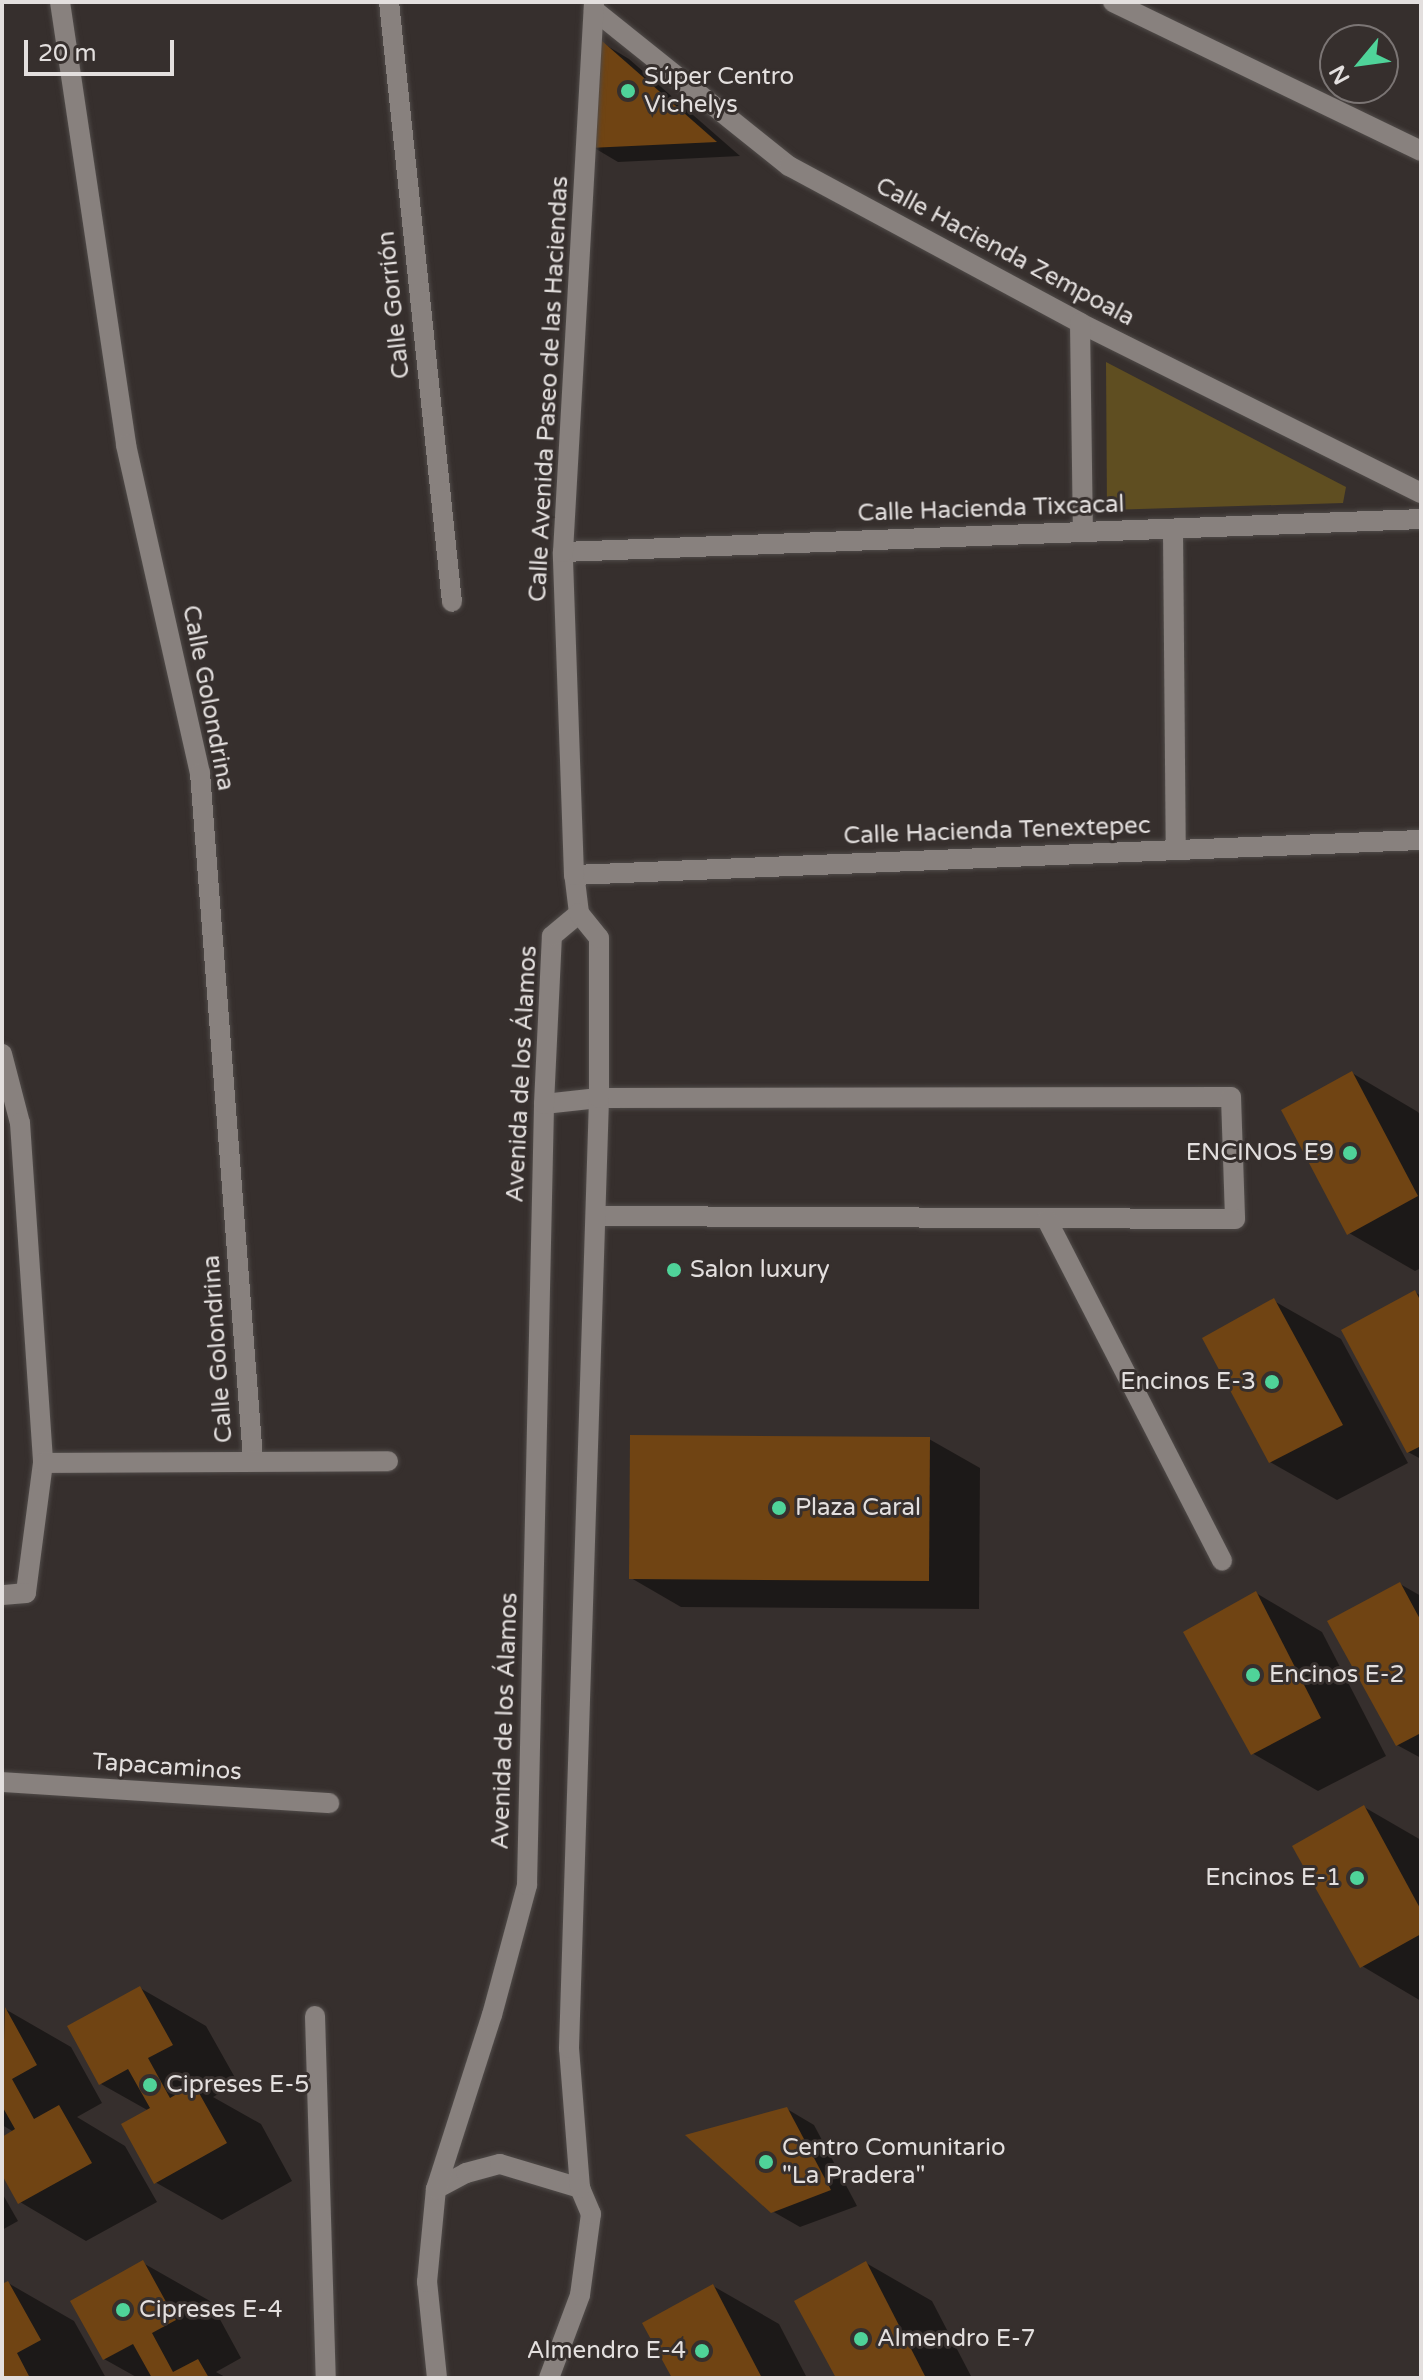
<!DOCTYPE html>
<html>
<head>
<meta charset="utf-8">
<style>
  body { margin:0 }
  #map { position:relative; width:1423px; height:2380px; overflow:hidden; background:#362f2d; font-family:"Varela Round",sans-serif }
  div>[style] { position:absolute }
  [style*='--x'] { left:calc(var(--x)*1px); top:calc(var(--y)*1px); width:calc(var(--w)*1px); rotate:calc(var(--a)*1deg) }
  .green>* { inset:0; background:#5f4e21 }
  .shadow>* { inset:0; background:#0007 }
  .building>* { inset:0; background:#704413 }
  .roads { filter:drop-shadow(0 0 2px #504b49) drop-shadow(0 0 2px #504b49) }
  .minor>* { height:20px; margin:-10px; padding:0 10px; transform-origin:10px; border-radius:10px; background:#88817e }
  .dots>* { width:22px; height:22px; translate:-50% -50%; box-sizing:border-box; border:4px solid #362f2d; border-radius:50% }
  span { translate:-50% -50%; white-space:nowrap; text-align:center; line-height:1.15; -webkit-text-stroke:6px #362f2d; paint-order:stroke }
  .poi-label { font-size:24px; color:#e3dfde }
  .left { translate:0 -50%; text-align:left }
  .right { translate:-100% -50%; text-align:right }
  .street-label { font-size:24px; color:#e3dfde }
  .frame { position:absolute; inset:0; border:4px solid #e3dfde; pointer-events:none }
  .north { position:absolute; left:1319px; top:24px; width:80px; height:80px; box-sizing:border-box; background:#362f2d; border:2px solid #7b7574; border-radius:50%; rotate:241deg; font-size:22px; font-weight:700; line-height:32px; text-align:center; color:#e3dfde }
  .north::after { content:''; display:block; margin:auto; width:28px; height:36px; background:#4fd399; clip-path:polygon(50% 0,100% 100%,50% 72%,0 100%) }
  .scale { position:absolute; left:24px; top:40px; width:150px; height:36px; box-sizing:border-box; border:4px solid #e3dfde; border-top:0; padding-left:10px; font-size:24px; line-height:28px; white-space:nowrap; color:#e3dfde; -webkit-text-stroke:6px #362f2d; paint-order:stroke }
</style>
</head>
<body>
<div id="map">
  <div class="green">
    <div style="clip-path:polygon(1106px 362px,1346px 487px,1343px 503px,1107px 510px)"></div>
  </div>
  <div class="shadow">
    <div style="clip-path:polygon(604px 44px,629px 59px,740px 156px,618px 162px,591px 146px)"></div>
    <div style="clip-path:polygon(1352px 1073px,1418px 1112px,1421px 1117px,1421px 1268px,1415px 1271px,1349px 1233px)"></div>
    <div style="clip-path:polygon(1415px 1292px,1421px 1296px,1421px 1459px,1408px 1452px)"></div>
    <div style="clip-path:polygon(1274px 1301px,1341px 1339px,1408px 1463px,1337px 1500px,1270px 1462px)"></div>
    <div style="clip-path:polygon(929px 1439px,980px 1468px,979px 1609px,681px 1607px,631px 1578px)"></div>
    <div style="clip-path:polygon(1400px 1584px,1421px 1596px,1421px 1758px,1397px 1745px)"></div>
    <div style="clip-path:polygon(1256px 1593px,1322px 1632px,1386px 1756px,1318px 1791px,1252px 1753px)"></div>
    <div style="clip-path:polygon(1364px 1807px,1421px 1840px,1421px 2001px,1362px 1966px)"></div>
    <div style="clip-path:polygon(140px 1988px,206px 2026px,238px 2083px,213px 2097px,261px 2124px,292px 2181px,222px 2220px,155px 2182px,149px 2111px,101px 2084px)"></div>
    <div style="clip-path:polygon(5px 2009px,71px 2047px,102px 2103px,77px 2117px,125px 2146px,157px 2202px,86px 2241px,20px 2202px,2px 2170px,2px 2139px,14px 2132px,2px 2125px)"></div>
    <div style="clip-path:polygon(787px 2109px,814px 2125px,857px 2206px,800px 2227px,772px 2211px)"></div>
    <div style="clip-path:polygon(2px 2193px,18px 2221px,2px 2230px)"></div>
    <div style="clip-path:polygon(143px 2263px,210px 2301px,241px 2358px,216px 2372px,227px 2378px,138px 2378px,104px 2359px)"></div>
    <div style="clip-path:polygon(866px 2263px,932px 2301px,972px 2378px,839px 2378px)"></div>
    <div style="clip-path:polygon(8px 2283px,74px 2321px,106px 2378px,2px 2378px,2px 2286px)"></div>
    <div style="clip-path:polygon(713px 2286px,779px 2324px,807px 2378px,674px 2378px)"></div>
  </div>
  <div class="building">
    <div style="clip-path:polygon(602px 41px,717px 142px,589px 148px)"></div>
    <div style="clip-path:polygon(1352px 1071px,1418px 1196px,1347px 1235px,1281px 1110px)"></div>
    <div style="clip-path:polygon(1415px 1290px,1421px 1302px,1421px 1446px,1407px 1453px,1341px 1330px)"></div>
    <div style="clip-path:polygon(1274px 1298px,1343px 1425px,1269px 1463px,1202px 1338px)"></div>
    <div style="clip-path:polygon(630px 1435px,930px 1437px,929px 1581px,629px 1579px)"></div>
    <div style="clip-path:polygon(1400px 1582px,1421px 1621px,1421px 1733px,1396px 1746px,1327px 1621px)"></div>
    <div style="clip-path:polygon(1256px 1591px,1321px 1718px,1251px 1755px,1183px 1632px)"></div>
    <div style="clip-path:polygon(1364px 1805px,1421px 1910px,1421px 1934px,1360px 1968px,1292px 1846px)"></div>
    <div style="clip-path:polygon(140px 1986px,173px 2045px,148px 2058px,170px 2098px,194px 2084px,227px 2143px,154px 2184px,121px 2124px,150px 2108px,128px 2069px,99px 2085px,67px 2026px)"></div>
    <div style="clip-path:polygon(5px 2007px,37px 2065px,12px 2079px,34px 2119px,59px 2105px,92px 2163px,18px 2204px,2px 2175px,2px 2137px,15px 2129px,2px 2106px)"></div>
    <div style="clip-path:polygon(787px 2107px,831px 2190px,771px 2213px,685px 2135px)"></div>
    <div style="clip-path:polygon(143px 2260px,176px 2320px,152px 2333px,173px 2372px,198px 2359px,209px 2378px,152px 2378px,133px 2344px,103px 2360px,70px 2301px)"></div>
    <div style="clip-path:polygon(866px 2261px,926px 2378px,836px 2378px,794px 2301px)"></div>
    <div style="clip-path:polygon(8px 2281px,41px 2340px,17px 2353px,30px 2378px,5px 2378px,2px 2373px,2px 2284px)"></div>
    <div style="clip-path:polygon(713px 2284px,762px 2378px,672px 2378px,642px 2323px)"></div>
  </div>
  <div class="roads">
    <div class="minor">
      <div style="--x:60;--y:2;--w:448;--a:81.5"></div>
      <div style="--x:126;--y:445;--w:336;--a:77.3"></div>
      <div style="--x:200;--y:773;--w:688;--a:85.58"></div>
      <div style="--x:389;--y:2;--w:603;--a:84.01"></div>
      <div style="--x:1113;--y:2;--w:342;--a:25.8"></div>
      <div style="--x:594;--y:10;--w:250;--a:38.7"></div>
      <div style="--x:789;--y:166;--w:331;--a:28.3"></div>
      <div style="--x:1080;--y:323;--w:381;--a:26.5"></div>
      <div style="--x:1080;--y:323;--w:207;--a:89.2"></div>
      <div style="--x:1173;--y:531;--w:318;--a:89.5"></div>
      <div style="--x:563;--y:552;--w:859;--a:-2.2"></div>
      <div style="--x:574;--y:875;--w:848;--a:-2.37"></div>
      <div style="--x:579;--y:913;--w:38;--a:-97"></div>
      <div style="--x:574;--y:875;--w:323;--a:-92"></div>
      <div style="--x:563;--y:552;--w:551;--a:-86.77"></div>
      <div style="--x:2;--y:1054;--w:71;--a:75.4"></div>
      <div style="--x:20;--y:1123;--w:341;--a:86.1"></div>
      <div style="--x:43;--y:1463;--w:131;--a:97.5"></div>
      <div style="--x:26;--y:1593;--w:24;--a:175"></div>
      <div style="--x:544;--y:1104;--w:55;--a:-6.2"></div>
      <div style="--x:599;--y:1098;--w:632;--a:-0.09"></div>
      <div style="--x:1231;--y:1097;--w:122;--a:88.1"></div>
      <div style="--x:1235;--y:1219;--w:637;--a:-179.73"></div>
      <div style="--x:1047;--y:1220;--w:383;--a:62.8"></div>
      <div style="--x:43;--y:1463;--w:345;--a:-0.3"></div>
      <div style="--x:2;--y:1782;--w:328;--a:3.7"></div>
      <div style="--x:315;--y:2016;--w:362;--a:88.3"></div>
      <div style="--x:436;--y:2189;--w:34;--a:-28"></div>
      <div style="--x:466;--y:2173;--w:35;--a:-15"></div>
      <div style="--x:500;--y:2164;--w:84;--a:16.7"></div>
      <div style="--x:437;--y:2378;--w:97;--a:-95.9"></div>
      <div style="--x:427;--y:2282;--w:93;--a:-84.5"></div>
      <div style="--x:436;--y:2189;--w:183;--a:-72.2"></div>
      <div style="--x:492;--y:2015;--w:135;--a:-74.9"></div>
      <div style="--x:527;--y:1885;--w:781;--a:-88.75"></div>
      <div style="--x:544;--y:1104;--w:168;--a:-87.3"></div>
      <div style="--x:552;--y:936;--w:35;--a:-40"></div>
      <div style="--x:549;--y:2378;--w:89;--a:-69.5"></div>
      <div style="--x:580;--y:2295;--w:82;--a:-82.3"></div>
      <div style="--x:591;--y:2214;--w:28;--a:-113"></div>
      <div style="--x:580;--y:2188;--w:140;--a:-94.5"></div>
      <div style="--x:569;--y:2048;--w:950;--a:-88.19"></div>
      <div style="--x:599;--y:1098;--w:160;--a:-90"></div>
      <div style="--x:599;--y:938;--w:32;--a:-129"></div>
    </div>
  </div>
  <div class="dots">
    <div style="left:628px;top:91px;background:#4fd399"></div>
    <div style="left:1350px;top:1153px;background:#4fd399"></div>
    <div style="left:674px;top:1270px;background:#4fd399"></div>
    <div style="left:1272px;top:1382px;background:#4fd399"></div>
    <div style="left:779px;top:1508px;background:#4fd399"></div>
    <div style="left:1253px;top:1675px;background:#4fd399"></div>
    <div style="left:1357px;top:1878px;background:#4fd399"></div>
    <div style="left:150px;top:2085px;background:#4fd399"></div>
    <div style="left:766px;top:2162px;background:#4fd399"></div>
    <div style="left:123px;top:2310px;background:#4fd399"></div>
    <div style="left:861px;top:2339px;background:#4fd399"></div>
    <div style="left:702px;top:2351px;background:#4fd399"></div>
  </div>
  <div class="poi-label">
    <span class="left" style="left:644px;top:91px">Súper Centro<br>Vichelys</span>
    <span class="right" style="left:1334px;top:1153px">ENCINOS E9</span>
    <span class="left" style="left:690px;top:1270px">Salon luxury</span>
    <span class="right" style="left:1256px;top:1382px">Encinos E-3</span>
    <span class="left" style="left:795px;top:1508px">Plaza Caral</span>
    <span class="left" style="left:1269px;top:1675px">Encinos E-2</span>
    <span class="right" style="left:1341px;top:1878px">Encinos E-1</span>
    <span class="left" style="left:166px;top:2085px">Cipreses E-5</span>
    <span class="left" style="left:782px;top:2162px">Centro Comunitario<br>"La Pradera"</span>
    <span class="left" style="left:139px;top:2310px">Cipreses E-4</span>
    <span class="left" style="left:877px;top:2339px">Almendro E-7</span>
    <span class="right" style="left:686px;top:2351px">Almendro E-4</span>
  </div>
  <div class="street-label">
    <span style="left:1005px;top:252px;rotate:28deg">Calle Hacienda Zempoala</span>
    <span style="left:394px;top:305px;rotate:-96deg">Calle Gorrión</span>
    <span style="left:549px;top:389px;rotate:-87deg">Calle Avenida Paseo de las Haciendas</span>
    <span style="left:991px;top:509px;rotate:-2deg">Calle Hacienda Tixcacal</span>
    <span style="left:208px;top:698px;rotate:79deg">Calle Golondrina</span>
    <span style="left:997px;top:831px;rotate:-2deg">Calle Hacienda Tenextepec</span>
    <span style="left:522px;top:1074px;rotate:-87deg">Avenida de los Álamos</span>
    <span style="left:218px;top:1349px;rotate:-94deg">Calle Golondrina</span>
    <span style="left:505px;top:1721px;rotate:-88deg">Avenida de los Álamos</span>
    <span style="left:167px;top:1767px;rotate:4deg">Tapacaminos</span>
  </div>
  <div class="frame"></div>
  <div class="north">N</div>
  <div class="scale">20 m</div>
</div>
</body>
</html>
